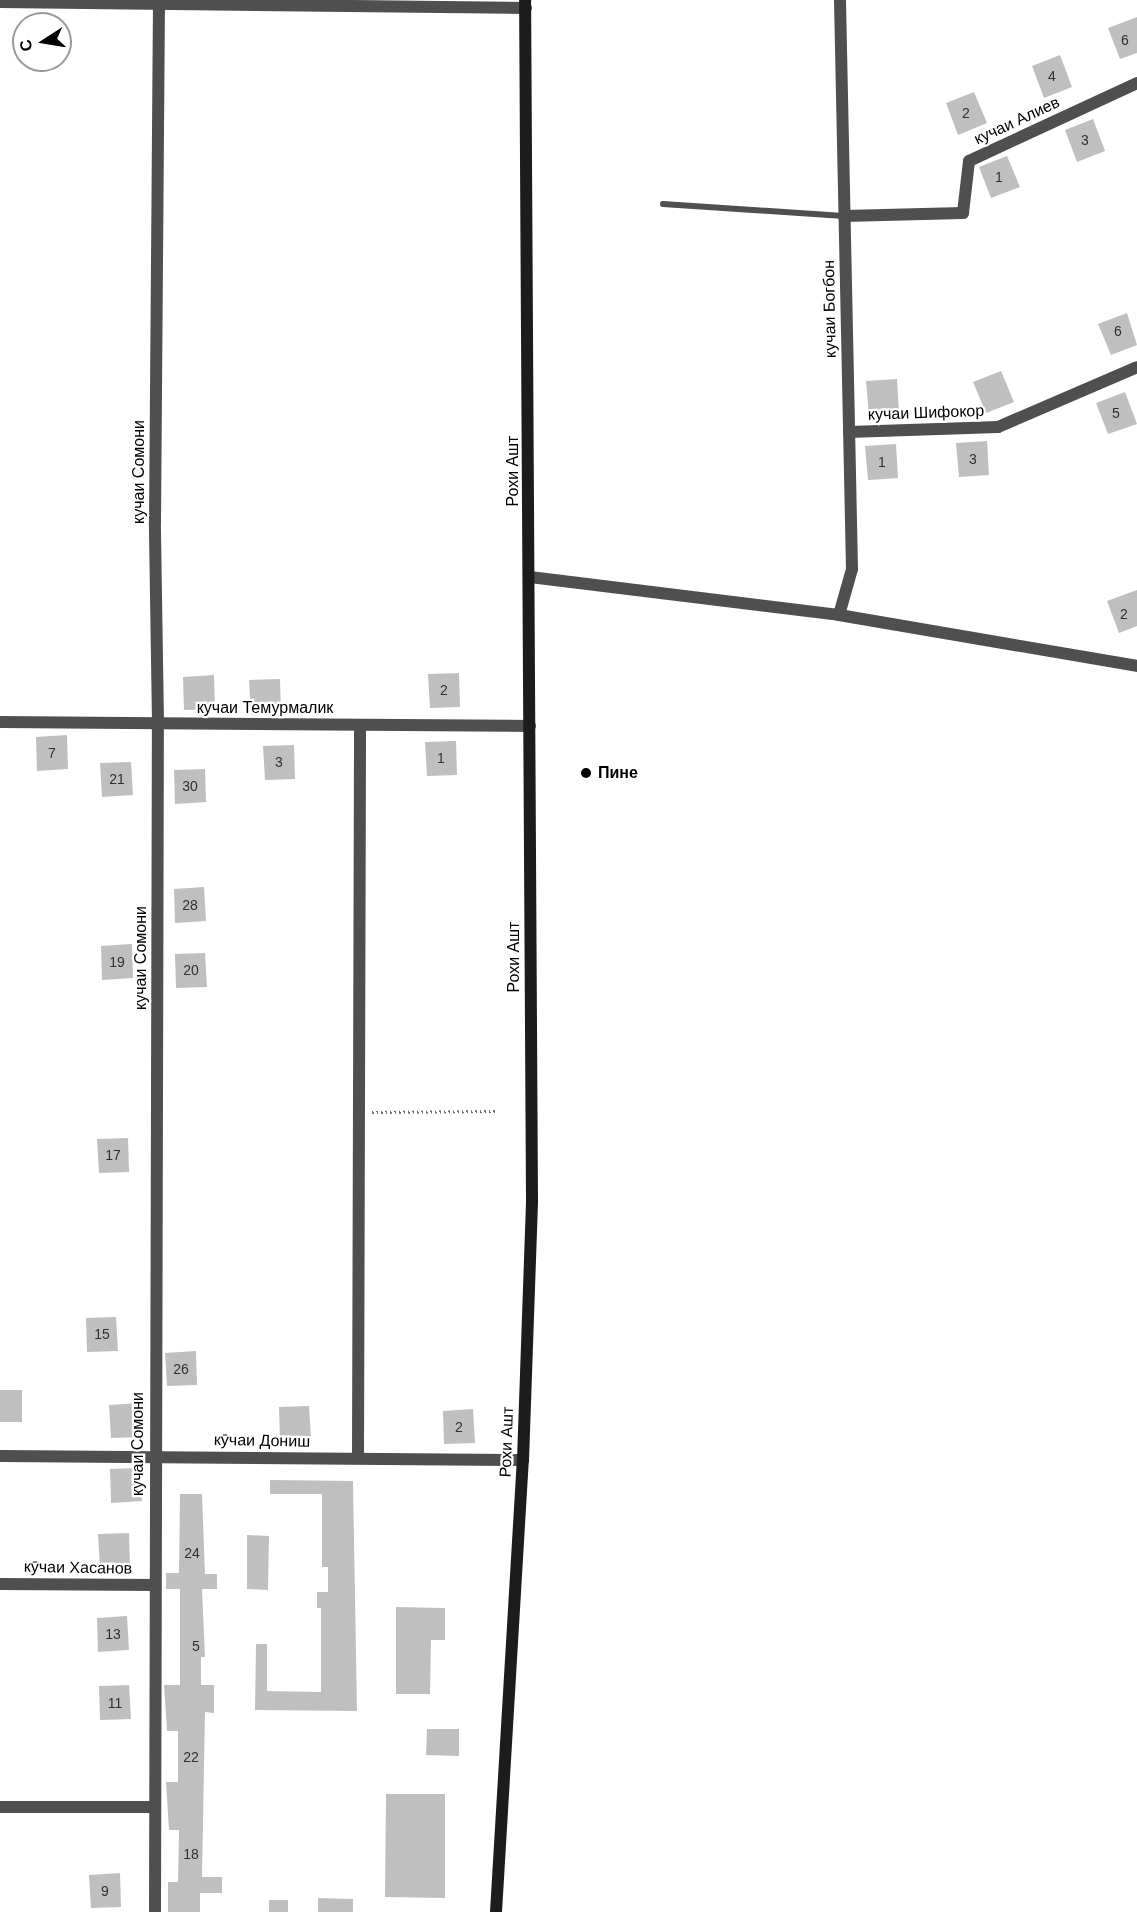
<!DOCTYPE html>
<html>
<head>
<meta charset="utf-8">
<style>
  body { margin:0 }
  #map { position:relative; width:1137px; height:1912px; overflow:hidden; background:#fff; font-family:Helvetica,sans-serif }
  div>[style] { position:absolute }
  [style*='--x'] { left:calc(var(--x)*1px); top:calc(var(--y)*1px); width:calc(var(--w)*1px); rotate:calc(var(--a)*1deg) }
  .building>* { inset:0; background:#bfbfbf }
  .path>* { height:3px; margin-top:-1.5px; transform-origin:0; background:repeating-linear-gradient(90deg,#717171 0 1.5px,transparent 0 4.5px) }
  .lane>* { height:6px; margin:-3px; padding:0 3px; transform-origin:3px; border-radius:3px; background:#4f4f4f }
  .street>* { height:12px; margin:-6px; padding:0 6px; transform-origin:6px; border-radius:6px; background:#4f4f4f }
  .secondary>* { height:12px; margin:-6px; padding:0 6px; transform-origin:6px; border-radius:6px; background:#1c1c1c }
  .dots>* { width:16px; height:16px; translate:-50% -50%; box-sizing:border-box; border:3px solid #fff; border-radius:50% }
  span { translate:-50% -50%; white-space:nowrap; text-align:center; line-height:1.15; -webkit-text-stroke:4.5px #fff; paint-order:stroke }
  .number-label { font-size:14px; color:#303030 }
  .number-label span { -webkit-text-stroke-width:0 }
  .street-label { font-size:16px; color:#000 }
  .poi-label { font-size:16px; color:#000; font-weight:700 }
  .left { translate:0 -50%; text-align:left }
  .north { position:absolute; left:12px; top:12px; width:60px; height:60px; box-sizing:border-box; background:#fff; border:2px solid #999; border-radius:50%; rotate:258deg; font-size:16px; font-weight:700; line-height:24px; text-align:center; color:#000 }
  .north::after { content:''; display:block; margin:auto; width:21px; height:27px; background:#000; clip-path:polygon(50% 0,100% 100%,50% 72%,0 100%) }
</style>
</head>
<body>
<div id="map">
  <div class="building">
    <div style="clip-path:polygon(1137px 17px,1137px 53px,1120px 59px,1108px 28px)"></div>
    <div style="clip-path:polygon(1060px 55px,1072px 87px,1044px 98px,1032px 66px)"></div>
    <div style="clip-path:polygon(974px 92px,987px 123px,958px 135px,946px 103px)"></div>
    <div style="clip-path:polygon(1093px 119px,1105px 151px,1077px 162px,1065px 130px)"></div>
    <div style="clip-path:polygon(1007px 156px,1020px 187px,991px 198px,979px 167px)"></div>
    <div style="clip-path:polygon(1127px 313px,1137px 345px,1111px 355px,1098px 324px)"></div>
    <div style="clip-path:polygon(1001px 371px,1014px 402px,986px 413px,973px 382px)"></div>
    <div style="clip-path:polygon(897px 379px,899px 413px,869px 415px,866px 381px)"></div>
    <div style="clip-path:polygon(1125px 392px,1137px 424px,1108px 434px,1096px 403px)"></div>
    <div style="clip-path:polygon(987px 441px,989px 475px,959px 477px,956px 443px)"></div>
    <div style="clip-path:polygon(896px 444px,898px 478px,868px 480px,865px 446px)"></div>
    <div style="clip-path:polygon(1137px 590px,1137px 626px,1119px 633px,1107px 601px)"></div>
    <div style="clip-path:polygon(459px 673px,460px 707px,430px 708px,428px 674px)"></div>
    <div style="clip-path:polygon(214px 675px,215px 709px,184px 710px,183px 677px)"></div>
    <div style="clip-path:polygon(280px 679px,281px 713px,251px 714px,249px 680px)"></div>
    <div style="clip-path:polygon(67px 735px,68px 769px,37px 771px,36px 737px)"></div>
    <div style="clip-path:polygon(456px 741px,457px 775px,427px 776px,425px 742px)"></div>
    <div style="clip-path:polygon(294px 745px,295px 779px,265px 780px,263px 746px)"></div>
    <div style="clip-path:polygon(131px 762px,133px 795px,102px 797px,100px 763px)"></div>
    <div style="clip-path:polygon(205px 769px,206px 802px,175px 804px,174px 770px)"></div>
    <div style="clip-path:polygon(204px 887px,206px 921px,175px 923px,174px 889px)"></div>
    <div style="clip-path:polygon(132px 944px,133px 978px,102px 980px,101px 946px)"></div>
    <div style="clip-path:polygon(205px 953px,207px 987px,176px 988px,175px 954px)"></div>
    <div style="clip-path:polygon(128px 1138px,129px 1172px,99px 1173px,97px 1139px)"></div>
    <div style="clip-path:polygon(116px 1317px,118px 1351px,87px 1352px,86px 1318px)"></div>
    <div style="clip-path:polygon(196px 1351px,197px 1385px,167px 1386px,165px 1353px)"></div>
    <div style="clip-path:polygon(0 1390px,22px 1390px,22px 1422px,0 1422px)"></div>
    <div style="clip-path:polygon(140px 1403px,141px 1437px,111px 1438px,109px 1405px)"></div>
    <div style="clip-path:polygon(309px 1406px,311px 1439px,280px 1441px,279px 1407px)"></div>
    <div style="clip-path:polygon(473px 1409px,475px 1443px,444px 1444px,443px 1411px)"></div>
    <div style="clip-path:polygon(140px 1468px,142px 1501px,111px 1503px,110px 1469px)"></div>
    <div style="clip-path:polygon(270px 1480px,353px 1481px,357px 1711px,255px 1710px,256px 1644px,267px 1644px,267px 1691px,321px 1692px,321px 1608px,317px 1608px,317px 1592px,328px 1592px,328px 1567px,322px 1567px,322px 1494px,270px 1494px)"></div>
    <div style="clip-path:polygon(180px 1494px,202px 1494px,205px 1574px,217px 1574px,217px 1589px,202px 1589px,205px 1657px,201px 1657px,201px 1685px,214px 1685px,214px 1713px,205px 1712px,202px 1877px,222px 1877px,222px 1893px,200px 1893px,200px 1912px,168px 1912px,168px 1882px,178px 1882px,179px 1830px,169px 1830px,166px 1782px,178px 1782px,178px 1731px,167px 1731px,164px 1685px,180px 1685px,180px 1589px,166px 1589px,166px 1573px,179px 1573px)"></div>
    <div style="clip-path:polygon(129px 1533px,130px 1566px,100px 1568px,98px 1534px)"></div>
    <div style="clip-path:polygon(247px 1535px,269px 1536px,268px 1590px,247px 1589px)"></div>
    <div style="clip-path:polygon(396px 1607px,445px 1608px,445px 1640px,431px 1640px,430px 1694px,396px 1694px)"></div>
    <div style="clip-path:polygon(127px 1616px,129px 1650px,98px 1652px,97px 1618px)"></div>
    <div style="clip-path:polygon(129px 1685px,131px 1719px,100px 1720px,99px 1686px)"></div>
    <div style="clip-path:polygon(427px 1729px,459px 1729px,459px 1756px,426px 1755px)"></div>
    <div style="clip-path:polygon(386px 1794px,445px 1794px,445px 1898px,385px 1897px)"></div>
    <div style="clip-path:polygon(120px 1873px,121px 1907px,91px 1908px,89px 1875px)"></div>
    <div style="clip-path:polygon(318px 1898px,353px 1899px,353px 1912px,318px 1912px)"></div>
    <div style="clip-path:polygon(269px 1900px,288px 1900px,288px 1912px,269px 1912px)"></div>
  </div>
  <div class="path">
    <div style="--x:372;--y:1112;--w:125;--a:-0.5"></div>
  </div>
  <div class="lane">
    <div style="--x:663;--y:204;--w:181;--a:3.8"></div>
  </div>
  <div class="street">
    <div style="--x:0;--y:2;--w:526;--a:0.65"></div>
    <div style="--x:844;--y:216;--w:119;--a:-1.4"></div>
    <div style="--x:963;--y:213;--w:52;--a:-83.4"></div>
    <div style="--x:969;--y:161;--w:185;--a:-24.9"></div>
    <div style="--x:849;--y:432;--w:149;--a:-1.9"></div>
    <div style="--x:998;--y:427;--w:151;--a:-23.3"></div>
    <div style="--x:530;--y:577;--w:311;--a:7"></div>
    <div style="--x:839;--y:615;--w:302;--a:9.7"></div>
    <div style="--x:839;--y:615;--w:48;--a:-74.2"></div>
    <div style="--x:852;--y:569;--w:569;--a:-91.21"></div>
    <div style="--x:0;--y:722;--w:530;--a:0.43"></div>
    <div style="--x:0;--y:1456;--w:523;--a:0.44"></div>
    <div style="--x:358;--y:1458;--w:733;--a:-89.84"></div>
    <div style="--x:0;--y:1584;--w:155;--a:0.4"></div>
    <div style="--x:0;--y:1807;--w:154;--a:0"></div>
    <div style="--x:155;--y:1912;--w:1189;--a:-89.86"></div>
    <div style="--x:158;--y:723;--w:201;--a:-90.9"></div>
    <div style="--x:155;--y:522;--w:518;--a:-89.56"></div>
  </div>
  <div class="secondary">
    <div style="--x:496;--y:1912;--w:453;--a:-86.6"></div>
    <div style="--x:523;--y:1460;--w:259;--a:-88"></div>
    <div style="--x:532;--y:1201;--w:1201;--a:-90.33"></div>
  </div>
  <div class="dots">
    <div style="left:586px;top:773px;background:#000"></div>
  </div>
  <div class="number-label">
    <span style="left:1125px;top:40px">6</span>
    <span style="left:1052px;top:76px">4</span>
    <span style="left:966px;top:113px">2</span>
    <span style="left:1085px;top:140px">3</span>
    <span style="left:999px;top:177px">1</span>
    <span style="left:1118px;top:331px">6</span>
    <span style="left:1116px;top:413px">5</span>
    <span style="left:973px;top:459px">3</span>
    <span style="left:882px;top:462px">1</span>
    <span style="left:1124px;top:614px">2</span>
    <span style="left:444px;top:690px">2</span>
    <span style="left:52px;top:753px">7</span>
    <span style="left:441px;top:758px">1</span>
    <span style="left:279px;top:762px">3</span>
    <span style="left:117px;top:779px">21</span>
    <span style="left:190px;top:786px">30</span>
    <span style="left:190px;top:905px">28</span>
    <span style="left:117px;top:962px">19</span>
    <span style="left:191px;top:970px">20</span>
    <span style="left:113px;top:1155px">17</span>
    <span style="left:102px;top:1334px">15</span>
    <span style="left:181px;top:1369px">26</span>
    <span style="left:459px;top:1427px">2</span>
    <span style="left:192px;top:1553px">24</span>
    <span style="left:113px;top:1634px">13</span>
    <span style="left:196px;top:1646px">5</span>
    <span style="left:115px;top:1703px">11</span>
    <span style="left:191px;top:1757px">22</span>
    <span style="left:191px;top:1854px">18</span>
    <span style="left:105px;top:1891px">9</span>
  </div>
  <div class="street-label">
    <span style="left:1017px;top:121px;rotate:-25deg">кучаи Алиев</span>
    <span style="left:830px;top:309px;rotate:-91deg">кучаи Богбон</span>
    <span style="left:926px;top:413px;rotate:-2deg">кучаи Шифокор</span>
    <span style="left:513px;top:471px;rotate:-90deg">Рохи Ашт</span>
    <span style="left:139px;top:472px;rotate:-90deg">кучаи Сомони</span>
    <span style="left:265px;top:708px">кучаи Темурмалик</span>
    <span style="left:514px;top:957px;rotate:-90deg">Рохи Ашт</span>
    <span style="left:141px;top:958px;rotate:-90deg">кучаи Сомони</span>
    <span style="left:262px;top:1441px;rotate:1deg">кӯчаи Дониш</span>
    <span style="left:507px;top:1442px;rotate:-88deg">Рохи Ашт</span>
    <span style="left:138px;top:1444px;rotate:-90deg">кучаи Сомони</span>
    <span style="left:78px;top:1568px;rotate:1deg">кӯчаи Хасанов</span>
  </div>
  <div class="poi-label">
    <span class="left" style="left:598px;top:773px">Пине</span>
  </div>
  <div class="north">С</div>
</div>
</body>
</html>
